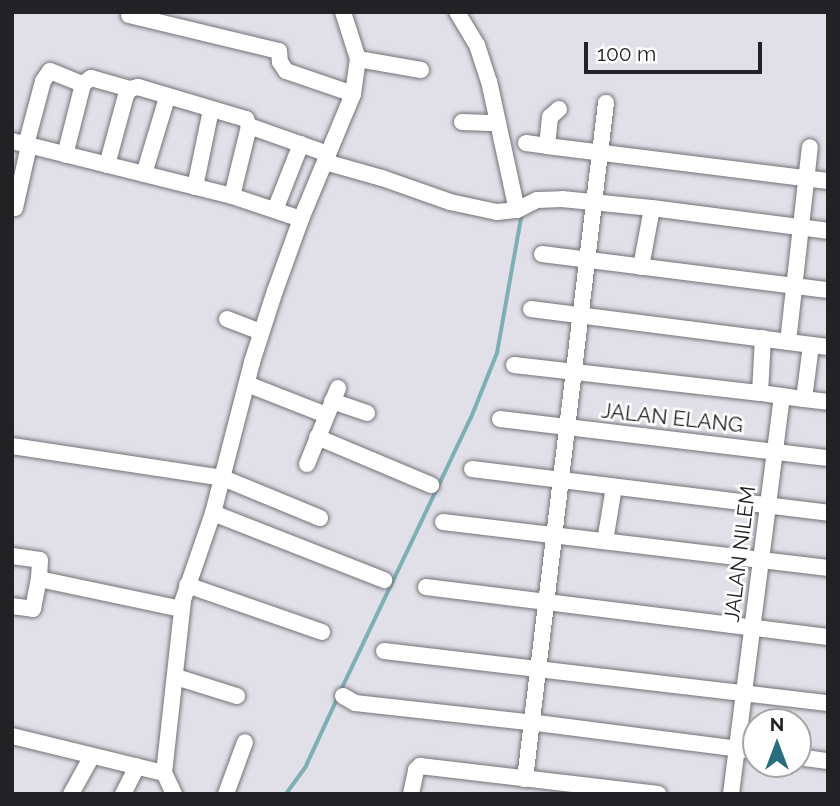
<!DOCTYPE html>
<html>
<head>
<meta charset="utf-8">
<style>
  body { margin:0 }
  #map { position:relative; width:840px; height:806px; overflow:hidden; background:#e1dfe7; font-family:Raleway,sans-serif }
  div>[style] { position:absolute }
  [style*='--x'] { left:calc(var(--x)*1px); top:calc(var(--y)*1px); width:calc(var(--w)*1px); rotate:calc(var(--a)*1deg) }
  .stream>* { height:3.5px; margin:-1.75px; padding:0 1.75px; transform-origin:1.75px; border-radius:1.75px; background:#7eafb5 }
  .roads { filter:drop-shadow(0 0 2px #737178) drop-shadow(0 0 2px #737178) }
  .minor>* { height:16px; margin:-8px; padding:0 8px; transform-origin:8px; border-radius:8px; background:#fff }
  span { translate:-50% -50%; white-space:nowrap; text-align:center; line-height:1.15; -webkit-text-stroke:5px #fff; paint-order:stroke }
  .street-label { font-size:21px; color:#222124 }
  .frame { position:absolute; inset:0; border:14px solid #222124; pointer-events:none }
  .north { position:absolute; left:742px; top:708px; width:70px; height:70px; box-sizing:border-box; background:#fff; border:2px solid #a7a6a7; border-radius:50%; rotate:0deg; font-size:19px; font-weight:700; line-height:28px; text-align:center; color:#222124 }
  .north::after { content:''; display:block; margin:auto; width:24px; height:32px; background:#2a6d7f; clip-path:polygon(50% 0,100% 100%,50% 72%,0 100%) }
  .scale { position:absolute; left:584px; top:42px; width:178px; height:32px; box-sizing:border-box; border:4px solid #222124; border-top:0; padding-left:9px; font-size:21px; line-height:24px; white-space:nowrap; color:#222124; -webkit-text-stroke:5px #fff; paint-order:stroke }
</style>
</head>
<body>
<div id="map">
  <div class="stream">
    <div style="--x:341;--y:690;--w:301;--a:-64.5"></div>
    <div style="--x:471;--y:418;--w:70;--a:-68.2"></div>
    <div style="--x:497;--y:353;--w:142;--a:-79.9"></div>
    <div style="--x:286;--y:794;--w:34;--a:-54"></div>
    <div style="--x:306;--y:766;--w:76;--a:-65.1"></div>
  </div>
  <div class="roads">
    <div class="minor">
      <div style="--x:457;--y:12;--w:39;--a:59"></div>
      <div style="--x:477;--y:45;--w:38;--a:72"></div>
      <div style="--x:489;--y:81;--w:132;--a:77.8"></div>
      <div style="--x:129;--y:15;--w:154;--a:13.5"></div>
      <div style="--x:279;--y:51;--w:11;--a:85"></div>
      <div style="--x:280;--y:62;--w:11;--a:56"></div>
      <div style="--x:286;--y:71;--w:71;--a:18.9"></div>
      <div style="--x:358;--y:59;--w:64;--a:9.9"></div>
      <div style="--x:83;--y:84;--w:10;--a:-37"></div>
      <div style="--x:91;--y:78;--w:41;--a:15.8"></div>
      <div style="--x:559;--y:109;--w:12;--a:138"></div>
      <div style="--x:550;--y:117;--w:29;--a:96"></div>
      <div style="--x:547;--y:146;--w:283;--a:7.1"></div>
      <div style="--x:462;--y:122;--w:36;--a:2"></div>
      <div style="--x:12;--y:141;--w:227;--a:14"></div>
      <div style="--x:232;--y:196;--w:73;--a:18.4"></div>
      <div style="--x:526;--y:143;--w:21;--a:8"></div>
      <div style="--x:26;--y:145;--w:66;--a:-75.1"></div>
      <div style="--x:43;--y:81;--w:12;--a:-55"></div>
      <div style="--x:50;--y:71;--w:35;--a:22"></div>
      <div style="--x:83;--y:84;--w:73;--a:104.2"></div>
      <div style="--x:325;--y:162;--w:59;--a:15.7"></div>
      <div style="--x:382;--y:178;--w:72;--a:19.4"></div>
      <div style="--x:450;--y:202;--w:48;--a:12"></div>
      <div style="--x:497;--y:212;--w:20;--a:-6"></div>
      <div style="--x:517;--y:210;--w:22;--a:-27"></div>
      <div style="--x:537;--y:200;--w:25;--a:-2"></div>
      <div style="--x:562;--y:199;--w:90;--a:5.7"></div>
      <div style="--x:652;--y:208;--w:177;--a:7.4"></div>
      <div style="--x:107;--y:165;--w:73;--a:-74.8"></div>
      <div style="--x:126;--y:95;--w:7;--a:-56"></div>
      <div style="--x:130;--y:89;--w:8;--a:-14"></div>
      <div style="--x:138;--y:87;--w:113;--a:16.5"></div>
      <div style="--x:246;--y:119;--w:8;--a:67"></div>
      <div style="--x:249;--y:126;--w:84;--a:19.5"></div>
      <div style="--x:144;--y:174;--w:79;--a:-73.2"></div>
      <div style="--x:195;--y:187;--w:79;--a:-78.3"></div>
      <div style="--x:232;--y:196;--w:72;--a:-76.3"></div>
      <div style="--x:15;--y:208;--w:64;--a:-77.3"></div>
      <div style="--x:275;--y:210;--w:71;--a:-68.5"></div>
      <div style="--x:542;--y:254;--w:288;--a:7.2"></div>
      <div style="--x:641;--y:267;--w:60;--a:-79.4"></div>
      <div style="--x:531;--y:309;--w:299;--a:7.3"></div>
      <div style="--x:227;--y:319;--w:36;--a:21"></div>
      <div style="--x:788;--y:342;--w:196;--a:-83.6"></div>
      <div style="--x:514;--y:365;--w:248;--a:6.5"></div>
      <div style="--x:247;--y:384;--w:85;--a:21.4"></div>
      <div style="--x:782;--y:396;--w:22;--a:8"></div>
      <div style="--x:804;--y:399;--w:54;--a:-82.6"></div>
      <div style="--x:804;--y:399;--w:24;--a:7"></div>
      <div style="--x:332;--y:401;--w:37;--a:19"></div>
      <div style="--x:500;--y:419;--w:330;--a:6.8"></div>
      <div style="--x:317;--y:437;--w:124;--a:22.8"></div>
      <div style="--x:12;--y:446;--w:213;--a:8.6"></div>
      <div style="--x:223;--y:478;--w:105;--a:22.4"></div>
      <div style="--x:307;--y:464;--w:82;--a:-67.8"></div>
      <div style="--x:472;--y:469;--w:359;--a:7"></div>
      <div style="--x:213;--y:513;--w:184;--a:21.4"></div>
      <div style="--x:443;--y:522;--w:388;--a:6.8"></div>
      <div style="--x:605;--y:541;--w:55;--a:-80.5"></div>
      <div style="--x:12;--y:556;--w:28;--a:8"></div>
      <div style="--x:40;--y:560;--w:19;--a:93"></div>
      <div style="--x:187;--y:585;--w:143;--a:19.2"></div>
      <div style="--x:426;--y:587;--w:405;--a:7.1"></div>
      <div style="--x:12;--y:606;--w:21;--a:8"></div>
      <div style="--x:33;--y:609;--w:31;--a:-79"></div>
      <div style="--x:39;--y:579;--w:145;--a:11.9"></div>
      <div style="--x:384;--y:651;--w:447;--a:6.7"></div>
      <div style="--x:176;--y:677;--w:64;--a:17.3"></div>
      <div style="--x:343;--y:696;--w:14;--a:30"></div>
      <div style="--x:355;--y:703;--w:183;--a:6.3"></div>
      <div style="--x:537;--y:723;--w:221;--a:7.3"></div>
      <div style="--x:12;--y:736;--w:156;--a:13.7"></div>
      <div style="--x:798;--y:757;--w:30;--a:8"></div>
      <div style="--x:525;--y:779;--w:681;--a:-83.17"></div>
      <div style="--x:71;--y:794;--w:43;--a:-61.1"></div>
      <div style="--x:123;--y:794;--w:31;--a:-63"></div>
      <div style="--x:174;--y:794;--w:23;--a:-115"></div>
      <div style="--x:164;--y:773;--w:174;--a:-83.7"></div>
      <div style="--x:183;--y:600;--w:92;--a:-71"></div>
      <div style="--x:213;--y:513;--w:156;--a:-75.5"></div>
      <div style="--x:252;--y:362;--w:75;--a:-72.1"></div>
      <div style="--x:275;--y:291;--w:77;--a:-70.1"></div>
      <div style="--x:301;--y:219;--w:135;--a:-67.4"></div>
      <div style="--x:353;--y:94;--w:35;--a:-82"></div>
      <div style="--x:358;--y:59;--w:49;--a:-107.7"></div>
      <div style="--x:226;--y:794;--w:55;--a:-69.9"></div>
      <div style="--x:411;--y:794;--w:25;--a:-78"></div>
      <div style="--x:416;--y:770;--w:6;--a:-45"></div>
      <div style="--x:420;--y:766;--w:240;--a:6.7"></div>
      <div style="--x:731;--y:794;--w:401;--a:-82.7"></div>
      <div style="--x:782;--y:396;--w:22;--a:-172"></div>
      <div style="--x:760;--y:393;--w:55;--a:-86.9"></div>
    </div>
  </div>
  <div class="street-label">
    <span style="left:672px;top:418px;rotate:6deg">JALAN ELANG</span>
    <span style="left:740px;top:554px;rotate:-83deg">JALAN NILEM</span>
  </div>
  <div class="frame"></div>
  <div class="north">N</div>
  <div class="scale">100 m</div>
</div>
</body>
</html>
